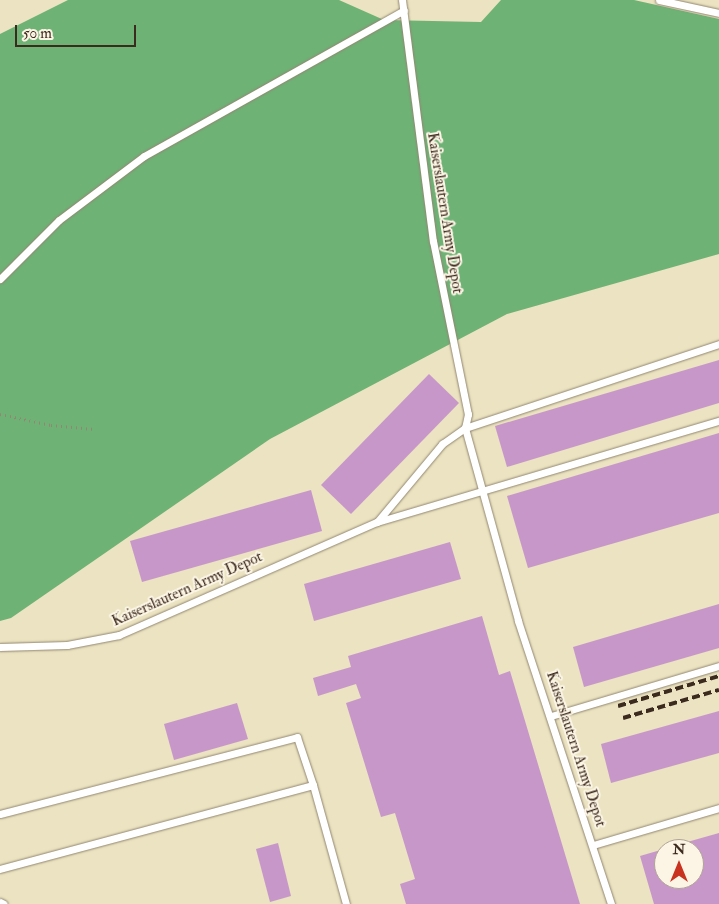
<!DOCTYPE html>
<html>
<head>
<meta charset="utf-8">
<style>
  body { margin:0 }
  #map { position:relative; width:719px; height:904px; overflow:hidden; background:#ebe3c1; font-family:"IM FELL Double Pica",serif }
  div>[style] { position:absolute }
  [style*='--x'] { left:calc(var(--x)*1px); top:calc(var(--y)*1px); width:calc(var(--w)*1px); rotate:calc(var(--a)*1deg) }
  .forest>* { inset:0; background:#6eb276 }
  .building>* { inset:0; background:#c897c9 }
  .path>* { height:3px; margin-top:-1.5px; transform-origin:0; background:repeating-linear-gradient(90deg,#938670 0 1px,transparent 0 5px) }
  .roads { filter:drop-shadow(0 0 1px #938670) drop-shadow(0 0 1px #938670) }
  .service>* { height:7px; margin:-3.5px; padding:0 3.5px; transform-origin:3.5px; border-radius:3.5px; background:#fff }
  .rail>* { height:4px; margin-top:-2px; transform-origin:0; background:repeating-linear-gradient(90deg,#3b2a1e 0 8px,transparent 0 12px) }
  span { translate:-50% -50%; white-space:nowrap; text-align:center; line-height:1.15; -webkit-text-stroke:4px #fcf5e5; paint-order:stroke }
  .street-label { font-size:15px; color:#3b2a1e }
  .north { position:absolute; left:654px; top:839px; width:50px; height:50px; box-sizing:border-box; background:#fcf5e5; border:1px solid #afa495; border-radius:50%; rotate:0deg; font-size:14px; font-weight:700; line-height:20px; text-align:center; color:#3b2a1e }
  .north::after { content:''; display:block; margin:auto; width:18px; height:22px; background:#c8321e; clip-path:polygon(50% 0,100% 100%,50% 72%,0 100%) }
  .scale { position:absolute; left:15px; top:25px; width:121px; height:22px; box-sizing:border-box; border:2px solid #3b2a1e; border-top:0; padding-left:6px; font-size:15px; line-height:18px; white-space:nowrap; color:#3b2a1e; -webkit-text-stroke:4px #fcf5e5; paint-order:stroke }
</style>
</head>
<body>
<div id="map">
  <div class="forest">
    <div style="clip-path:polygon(68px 0,339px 0,384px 20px,481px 22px,501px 0,634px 0,719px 19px,719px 254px,507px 314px,270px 439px,11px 618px,0 621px,0 34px)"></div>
  </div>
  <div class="building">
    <div style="clip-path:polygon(719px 360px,719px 403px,507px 467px,495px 426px)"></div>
    <div style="clip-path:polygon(429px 374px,459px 403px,351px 514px,321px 485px)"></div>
    <div style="clip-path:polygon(719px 433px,719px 513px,528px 568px,507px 496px)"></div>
    <div style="clip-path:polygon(311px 490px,322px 531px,142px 582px,130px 541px)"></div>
    <div style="clip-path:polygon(450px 542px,461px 579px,314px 621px,304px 584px)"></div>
    <div style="clip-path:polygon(719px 604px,719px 648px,584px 687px,573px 647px)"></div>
    <div style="clip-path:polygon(482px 616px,499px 675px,510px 671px,580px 904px,406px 904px,400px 884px,415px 879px,395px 813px,381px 817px,346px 703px,361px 698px,356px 684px,318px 696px,313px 678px,351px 667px,348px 656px)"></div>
    <div style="clip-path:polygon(237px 703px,248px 739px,174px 760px,164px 724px)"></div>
    <div style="clip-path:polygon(719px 711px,719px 753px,611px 783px,601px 744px)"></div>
    <div style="clip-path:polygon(719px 833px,719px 904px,654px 904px,640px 856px,664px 849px,664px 879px,694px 879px,694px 849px,666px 848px)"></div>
    <div style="clip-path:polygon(278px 843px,291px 896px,270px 902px,256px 849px)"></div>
  </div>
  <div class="path">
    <div style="--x:0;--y:414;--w:52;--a:12.2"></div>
    <div style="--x:51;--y:425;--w:43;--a:5.3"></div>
  </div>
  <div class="roads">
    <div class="service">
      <div style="--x:402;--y:0;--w:243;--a:82.7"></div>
      <div style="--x:433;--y:241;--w:177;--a:78.6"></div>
      <div style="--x:468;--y:414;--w:14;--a:102"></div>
      <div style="--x:465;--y:428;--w:200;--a:74.6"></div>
      <div style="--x:518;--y:621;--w:298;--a:71.8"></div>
      <div style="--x:659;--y:0;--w:61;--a:12.2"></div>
      <div style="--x:0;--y:279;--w:83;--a:-45"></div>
      <div style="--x:59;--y:220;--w:106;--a:-37"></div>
      <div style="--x:144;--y:156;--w:298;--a:-29.3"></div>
      <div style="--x:377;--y:522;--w:102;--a:-50.2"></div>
      <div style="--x:442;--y:444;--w:28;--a:-35"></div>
      <div style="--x:465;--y:428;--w:268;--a:-18.3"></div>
      <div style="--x:0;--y:647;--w:67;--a:-1.7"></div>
      <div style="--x:67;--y:645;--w:53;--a:-10.9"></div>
      <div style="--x:119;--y:635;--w:282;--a:-23.7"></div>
      <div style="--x:377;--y:522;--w:357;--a:-16.5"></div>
      <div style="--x:551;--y:716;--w:175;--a:-16.6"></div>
      <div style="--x:313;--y:785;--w:123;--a:74.5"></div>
      <div style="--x:0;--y:814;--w:307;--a:-14.5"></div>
      <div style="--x:297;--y:737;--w:51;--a:71.6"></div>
      <div style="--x:313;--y:785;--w:324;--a:165"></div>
      <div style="--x:593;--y:845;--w:131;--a:-16.4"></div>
      <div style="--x:0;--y:902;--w:4;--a:27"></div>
    </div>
  </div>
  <div class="rail">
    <div style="--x:618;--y:706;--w:105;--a:-16.5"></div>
    <div style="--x:623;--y:718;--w:100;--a:-16.3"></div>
  </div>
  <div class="street-label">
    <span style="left:445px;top:213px;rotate:81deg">Kaiserslautern Army Depot</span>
    <span style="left:187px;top:589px;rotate:-24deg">Kaiserslautern Army Depot</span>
    <span style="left:576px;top:749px;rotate:72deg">Kaiserslautern Army Depot</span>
  </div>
  <div class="north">N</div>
  <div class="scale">50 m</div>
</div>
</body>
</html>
